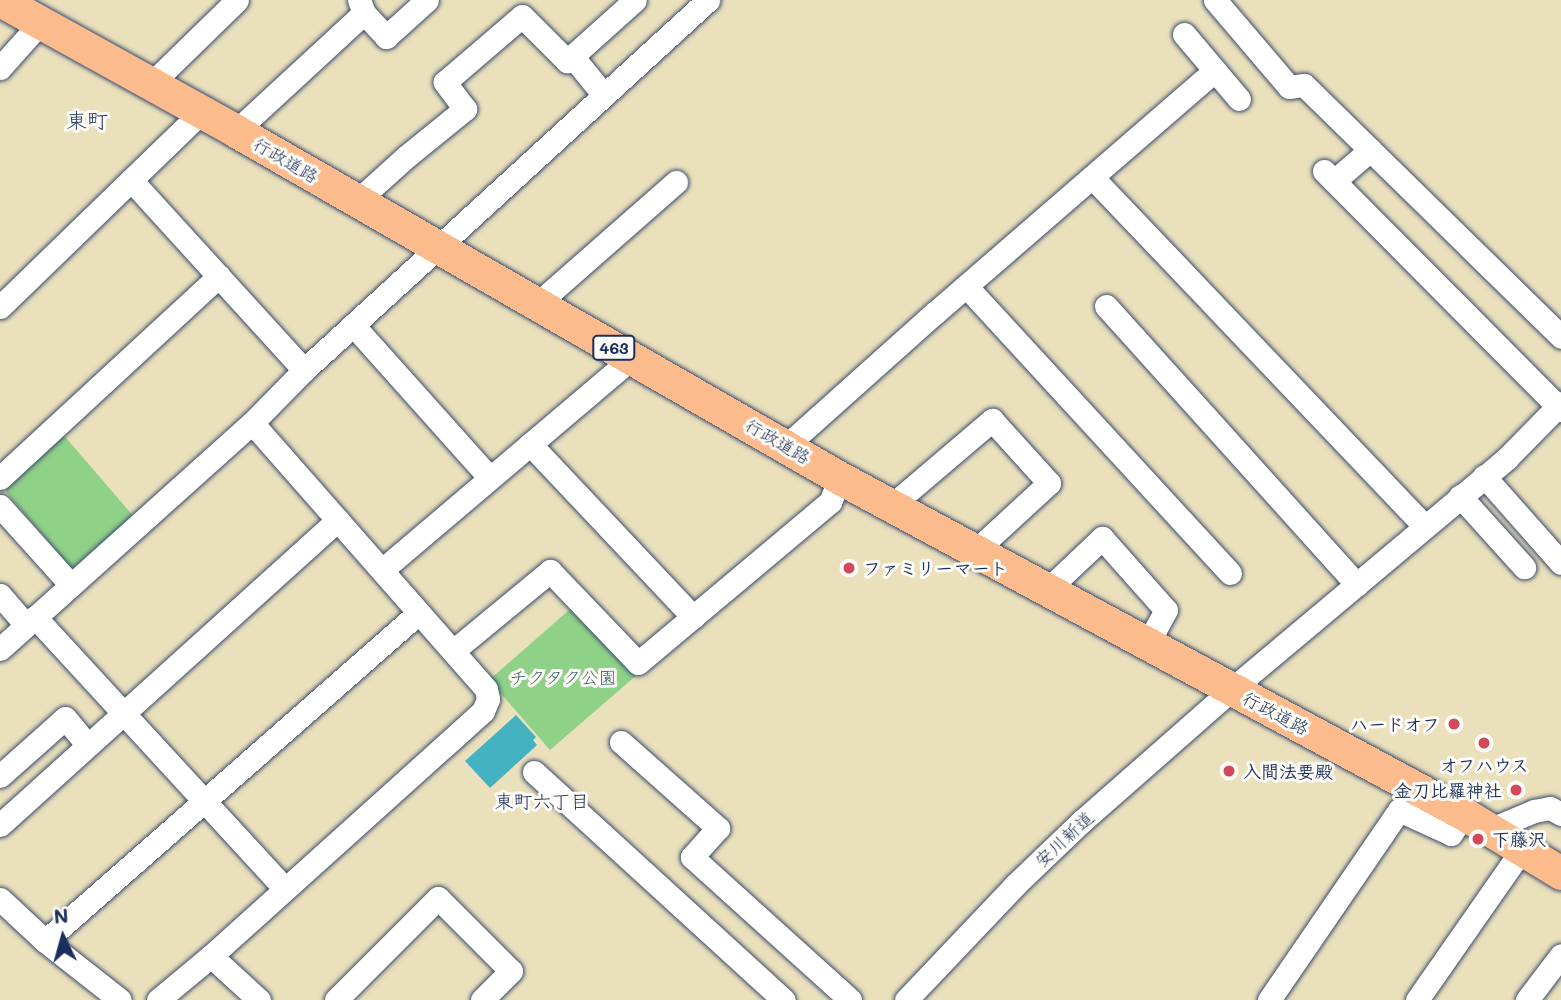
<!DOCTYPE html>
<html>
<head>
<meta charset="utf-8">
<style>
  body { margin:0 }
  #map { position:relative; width:1561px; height:1000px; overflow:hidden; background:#eae0bc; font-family:Mali,"Klee One",sans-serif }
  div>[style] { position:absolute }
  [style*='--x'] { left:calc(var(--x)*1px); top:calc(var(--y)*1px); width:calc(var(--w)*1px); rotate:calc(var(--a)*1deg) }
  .green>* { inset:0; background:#90d188 }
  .water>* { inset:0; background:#45b2c1 }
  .roads { filter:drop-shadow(0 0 2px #3a4a6c) drop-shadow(0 0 2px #3a4a6c) }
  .minor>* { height:23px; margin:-11.5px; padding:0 11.5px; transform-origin:11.5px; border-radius:11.5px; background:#fff }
  .highway>* { height:33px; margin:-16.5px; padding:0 16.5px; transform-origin:16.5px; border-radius:16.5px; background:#fbbb8c }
  .dots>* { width:19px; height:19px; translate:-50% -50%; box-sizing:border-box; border:4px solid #fdfcf7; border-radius:50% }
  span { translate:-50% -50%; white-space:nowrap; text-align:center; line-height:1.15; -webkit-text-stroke:6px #fdfcf7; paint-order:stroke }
  .shield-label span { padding:2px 5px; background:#fdfcf7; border:2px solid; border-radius:5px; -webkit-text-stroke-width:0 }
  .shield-label { font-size:16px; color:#1b2f5e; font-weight:700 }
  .street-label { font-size:18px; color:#1b2f5e }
  .poi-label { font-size:18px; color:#1b2f5e; font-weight:700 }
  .left { translate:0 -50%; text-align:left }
  .right { translate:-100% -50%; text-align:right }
  .park-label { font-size:18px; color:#3e606b }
  .neighbourhood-label { font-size:19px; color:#1b2f5e }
  .quarter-label { font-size:21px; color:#1b2f5e }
  .north { position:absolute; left:28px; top:902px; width:70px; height:70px; -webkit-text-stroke:5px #fdfcf7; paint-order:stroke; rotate:355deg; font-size:19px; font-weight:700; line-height:28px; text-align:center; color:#1b2f5e }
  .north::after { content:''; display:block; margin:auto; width:24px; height:32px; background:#1b2f5e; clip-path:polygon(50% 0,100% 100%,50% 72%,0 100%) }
</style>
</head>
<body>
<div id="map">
  <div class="green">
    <div style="clip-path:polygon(61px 432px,135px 518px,80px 567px,70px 567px,6px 492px,4px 483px)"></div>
    <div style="clip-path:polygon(576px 604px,638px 674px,550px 750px,489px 680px)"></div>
  </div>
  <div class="water">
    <div style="clip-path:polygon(516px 715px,536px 737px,533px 740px,537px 745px,490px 788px,465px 761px)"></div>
  </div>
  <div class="roads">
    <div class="minor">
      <div style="--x:1215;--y:0;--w:114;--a:49.6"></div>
      <div style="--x:1289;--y:87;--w:15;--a:-8"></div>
      <div style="--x:1304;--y:85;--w:360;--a:44.4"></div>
      <div style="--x:364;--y:13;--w:33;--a:47"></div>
      <div style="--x:386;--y:37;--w:55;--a:-42.1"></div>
      <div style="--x:1184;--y:34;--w:85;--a:49.8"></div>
      <div style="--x:572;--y:56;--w:49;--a:50.8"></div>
      <div style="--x:0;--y:68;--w:62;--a:-48.3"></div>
      <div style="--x:151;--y:84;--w:120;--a:-44.3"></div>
      <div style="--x:236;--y:131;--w:174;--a:-42.7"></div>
      <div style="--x:364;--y:13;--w:14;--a:-111"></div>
      <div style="--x:1324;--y:171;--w:337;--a:45.2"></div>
      <div style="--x:1092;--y:177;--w:482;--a:46.4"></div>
      <div style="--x:131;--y:180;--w:257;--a:47.7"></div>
      <div style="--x:1334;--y:181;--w:48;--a:-40.7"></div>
      <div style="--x:357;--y:201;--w:67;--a:-42"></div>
      <div style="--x:407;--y:156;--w:75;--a:-39"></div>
      <div style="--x:465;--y:109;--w:34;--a:-127"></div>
      <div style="--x:445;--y:82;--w:101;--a:-40.6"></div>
      <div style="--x:522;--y:16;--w:64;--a:45"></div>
      <div style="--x:567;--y:61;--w:91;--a:-41.9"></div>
      <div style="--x:966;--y:286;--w:390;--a:47.4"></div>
      <div style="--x:537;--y:304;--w:185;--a:-41.3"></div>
      <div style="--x:1106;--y:306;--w:375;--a:48"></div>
      <div style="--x:0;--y:307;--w:280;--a:-44.1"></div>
      <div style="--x:353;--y:325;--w:205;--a:48.2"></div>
      <div style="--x:530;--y:444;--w:238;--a:46.7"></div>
      <div style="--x:787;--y:445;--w:200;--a:-41.8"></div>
      <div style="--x:936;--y:312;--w:368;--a:-40.9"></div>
      <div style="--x:1484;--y:476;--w:116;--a:48.5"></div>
      <div style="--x:0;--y:478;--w:298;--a:-42.7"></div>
      <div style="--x:1460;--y:496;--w:96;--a:48"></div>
      <div style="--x:0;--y:506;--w:106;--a:48.1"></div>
      <div style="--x:891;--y:506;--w:133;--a:-40.4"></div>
      <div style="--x:992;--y:420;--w:85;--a:47.9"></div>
      <div style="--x:1049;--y:483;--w:100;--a:137.4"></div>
      <div style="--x:382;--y:570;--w:328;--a:-40.3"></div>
      <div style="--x:1047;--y:590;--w:76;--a:-43.4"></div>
      <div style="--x:1102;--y:538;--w:96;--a:48.4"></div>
      <div style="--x:1166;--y:610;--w:39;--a:119"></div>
      <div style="--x:0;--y:595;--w:40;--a:49"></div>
      <div style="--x:35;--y:617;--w:369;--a:47.4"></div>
      <div style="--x:0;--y:649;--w:338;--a:-41.9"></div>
      <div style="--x:252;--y:423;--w:74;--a:-45.5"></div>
      <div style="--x:304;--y:370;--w:548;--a:-42.48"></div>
      <div style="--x:453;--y:651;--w:126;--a:-39.5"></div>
      <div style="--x:550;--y:571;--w:127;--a:46.3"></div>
      <div style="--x:638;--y:663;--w:251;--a:-40"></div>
      <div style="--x:830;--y:502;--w:26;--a:-67"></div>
      <div style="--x:621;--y:742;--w:130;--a:41.6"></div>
      <div style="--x:718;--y:828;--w:39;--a:132"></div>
      <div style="--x:692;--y:857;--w:213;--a:42.1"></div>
      <div style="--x:534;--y:772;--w:338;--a:42.4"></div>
      <div style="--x:0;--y:776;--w:87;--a:-41.7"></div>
      <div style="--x:65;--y:718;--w:35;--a:50"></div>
      <div style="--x:0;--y:825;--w:455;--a:-42.1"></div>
      <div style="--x:1491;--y:829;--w:47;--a:-22.7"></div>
      <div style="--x:1534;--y:811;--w:16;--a:-11"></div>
      <div style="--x:1550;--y:808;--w:13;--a:29"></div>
      <div style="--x:0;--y:899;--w:62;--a:43"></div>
      <div style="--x:45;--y:941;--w:95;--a:38.2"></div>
      <div style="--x:45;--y:941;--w:497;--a:-41.3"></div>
      <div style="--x:211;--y:956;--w:65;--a:42.5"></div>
      <div style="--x:158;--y:1000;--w:69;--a:-39.7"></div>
      <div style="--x:211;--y:956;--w:366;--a:-42"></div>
      <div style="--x:483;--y:711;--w:13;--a:-67"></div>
      <div style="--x:488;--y:699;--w:10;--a:-101"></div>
      <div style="--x:486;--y:689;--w:354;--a:-131.3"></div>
      <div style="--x:336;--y:1000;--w:144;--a:-45"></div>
      <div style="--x:438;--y:898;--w:103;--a:45"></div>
      <div style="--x:511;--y:971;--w:41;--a:135"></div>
      <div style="--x:906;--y:1000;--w:158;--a:-46.5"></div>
      <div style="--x:1015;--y:885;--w:93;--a:-43.7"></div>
      <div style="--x:1082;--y:821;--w:200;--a:-41.3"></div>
      <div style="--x:1232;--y:689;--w:359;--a:-40"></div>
      <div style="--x:1507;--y:458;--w:77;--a:-45.5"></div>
      <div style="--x:1269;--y:1000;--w:230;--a:-55.6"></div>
      <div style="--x:1399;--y:810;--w:57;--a:24.8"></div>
      <div style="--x:1451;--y:834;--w:24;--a:-57"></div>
      <div style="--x:1417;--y:1000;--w:185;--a:-55.1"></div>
      <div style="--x:1527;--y:1000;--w:56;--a:-52.9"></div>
    </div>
    <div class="highway">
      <div style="--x:0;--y:0;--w:270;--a:29"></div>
      <div style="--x:236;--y:131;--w:697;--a:29.88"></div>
      <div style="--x:840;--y:478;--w:709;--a:28.3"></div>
      <div style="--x:1464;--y:814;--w:114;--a:31.3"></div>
    </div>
  </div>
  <div class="dots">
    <div style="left:849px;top:568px;background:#d1495b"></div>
    <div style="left:1454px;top:724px;background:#d1495b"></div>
    <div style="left:1484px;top:743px;background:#d1495b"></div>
    <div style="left:1229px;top:771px;background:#d1495b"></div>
    <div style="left:1516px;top:790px;background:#d1495b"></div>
    <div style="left:1478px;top:839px;background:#d1495b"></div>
  </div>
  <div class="shield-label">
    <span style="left:614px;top:348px">463</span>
  </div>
  <div class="street-label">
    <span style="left:286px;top:160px;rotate:30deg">行政道路</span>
    <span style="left:778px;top:441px;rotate:30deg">行政道路</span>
    <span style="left:1276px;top:713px;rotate:28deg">行政道路</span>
    <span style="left:1064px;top:839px;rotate:-43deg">安川新道</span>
  </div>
  <div class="poi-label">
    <span class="left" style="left:863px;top:568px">ファミリーマート</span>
    <span class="right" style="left:1440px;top:724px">ハードオフ</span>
    <span style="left:1484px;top:765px">オフハウス</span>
    <span class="left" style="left:1243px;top:771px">入間法要殿</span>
    <span class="right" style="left:1502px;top:790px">金刀比羅神社</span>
    <span class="left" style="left:1492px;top:839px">下藤沢</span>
  </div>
  <div class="park-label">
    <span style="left:563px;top:677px">チクタク公園</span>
  </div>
  <div class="neighbourhood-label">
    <span style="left:542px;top:801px">東町六丁目</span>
  </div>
  <div class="quarter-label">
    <span style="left:87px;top:120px">東町</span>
  </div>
  <div class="north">N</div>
</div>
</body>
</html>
